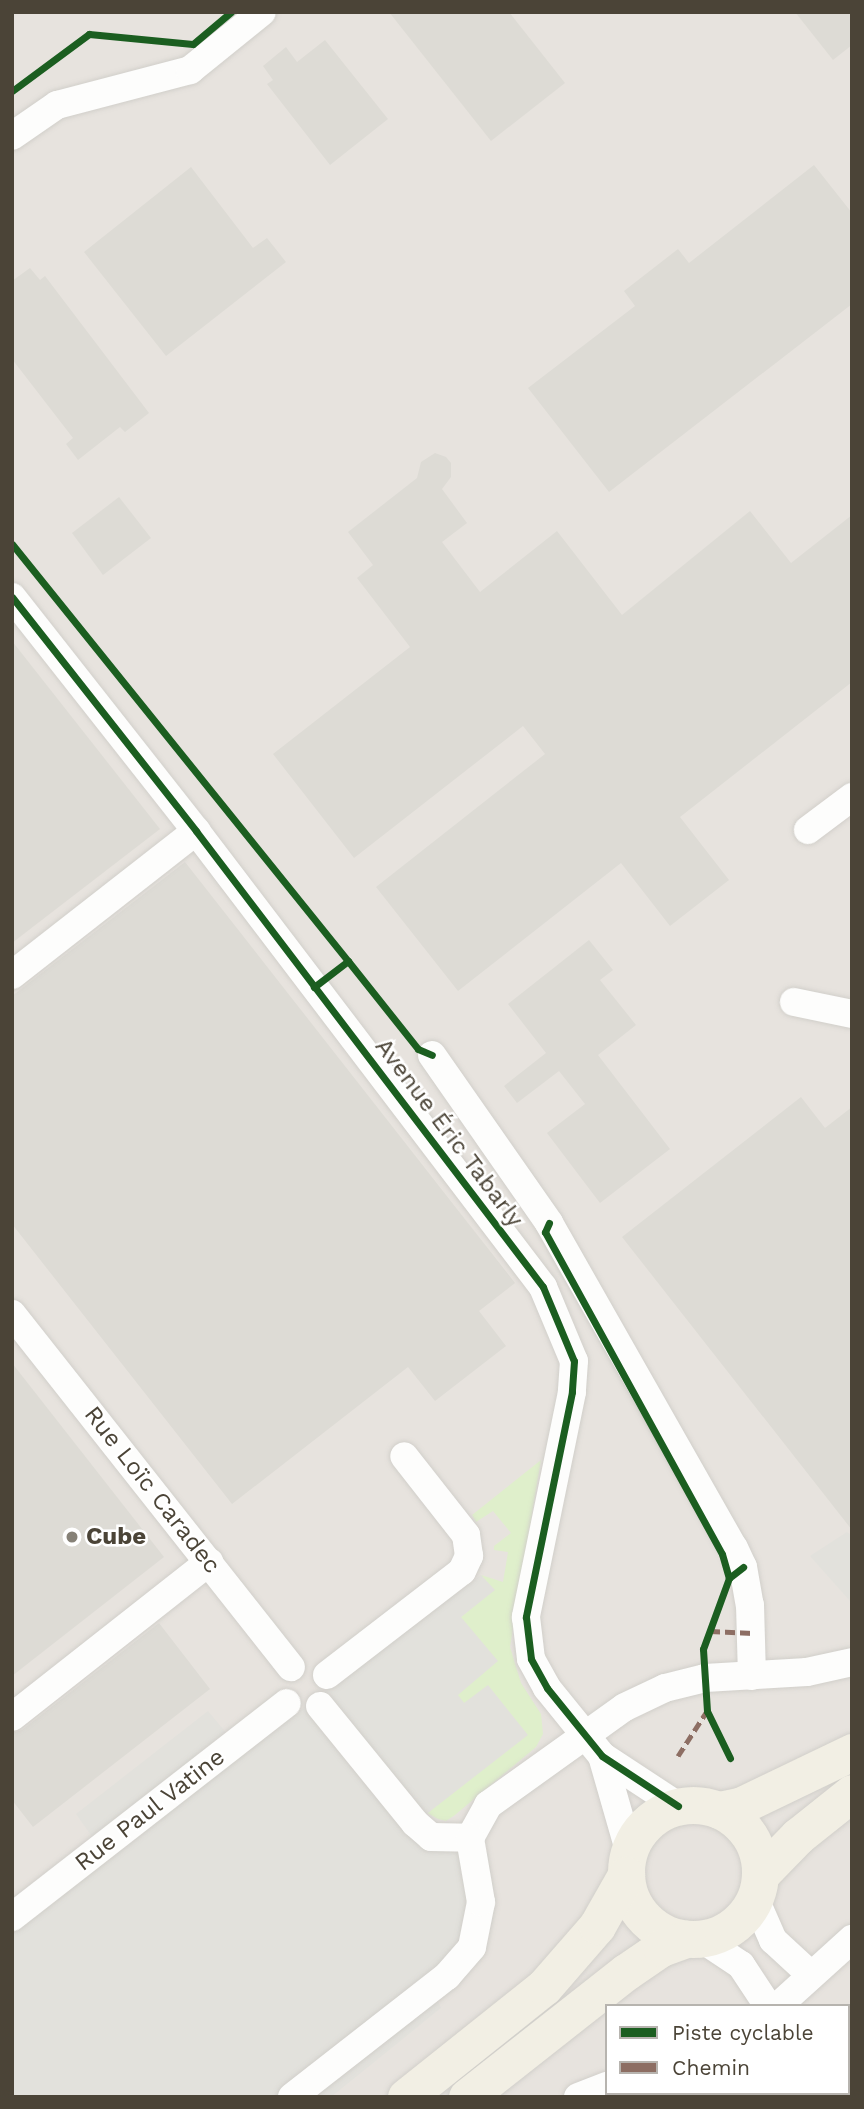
<!DOCTYPE html>
<html>
<head>
<meta charset="utf-8">
<style>
  body { margin:0 }
  #map { position:relative; width:864px; height:2109px; overflow:hidden; background:#f3f2ed; font-family:"Work Sans",sans-serif }
  div>[style] { position:absolute }
  [style*='--x'] { left:calc(var(--x)*1px); top:calc(var(--y)*1px); width:calc(var(--w)*1px); rotate:calc(var(--a)*1deg) }
  .industrial>* { inset:0; background:#e7e3de }
  .green>* { inset:0; background:#dfefcb }
  .parking>* { inset:0; background:#e2e1dc }
  .building>* { inset:0; background:#dddbd5 }
  .roads { filter:drop-shadow(0 0 2px #d1cfca) drop-shadow(0 0 2px #d1cfca) }
  .minor>* { height:28px; margin:-14px; padding:0 14px; transform-origin:14px; border-radius:14px; background:#fdfdfc }
  .major>* { height:37px; margin:-18.5px; padding:0 18.5px; transform-origin:18.5px; border-radius:18.5px; background:#f2efe4 }
  .major>.ring { margin:-18.5px; padding:0; box-sizing:content-box; background:none; border:37px solid #f2efe4; border-radius:50% }
  .quiet>* { height:5px; margin-top:-2.5px; transform-origin:0; background:repeating-linear-gradient(90deg,#8d6e63 0 10px,transparent 0 15px) }
  .cycleway>* { height:7px; margin:-3.5px; padding:0 3.5px; transform-origin:3.5px; border-radius:3.5px; background:#1b5e20 }
  .dots>* { width:19px; height:19px; translate:-50% -50%; box-sizing:border-box; border:4px solid #fff; border-radius:50% }
  span { translate:-50% -50%; white-space:nowrap; text-align:center; line-height:1.15; -webkit-text-stroke:5px #fff; paint-order:stroke }
  .street-label { font-size:24px; color:#4b4437 }
  .poi-label { font-size:24px; color:#4b4437; font-weight:700 }
  .left { translate:0 -50%; text-align:left }
  .frame { position:absolute; inset:0; border:14px solid #4b4437; pointer-events:none }
  .legend { position:absolute; left:605px; top:2004px; width:245px; height:91px; box-sizing:border-box; background:#fff; border:2px solid #b7b4af; margin:0; padding:9px 12px; list-style:none; font-size:21px; color:#4b4437 }
  .legend li { display:flex; align-items:center; gap:14px; height:35px }
  .legend b { width:35px; border:2px solid #b7b4af }
</style>
</head>
<body>
<div id="map">
  <div class="industrial">
    <div style="clip-path:polygon(evenodd,12px 12px,852px 12px,852px 2097px,12px 2097px,12px 12px,607px 2006px,848px 2006px,848px 2093px,607px 2093px,607px 2006px)"></div>
  </div>
  <div class="green">
    <div style="clip-path:polygon(541px 1460px,510px 1647px,521px 1683px,541px 1714px,543px 1734px,536px 1747px,455px 1815px,446px 1821px,438px 1819px,427px 1813px,527px 1735px,464px 1703px,457px 1695px,461px 1617px,494px 1590px,481px 1575px,503px 1582px,508px 1552px,494px 1550px,494px 1546px,511px 1533px,493px 1511px,476px 1522px,472px 1515px)"></div>
  </div>
  <div class="parking">
    <div style="clip-path:polygon(847px 1532px,852px 1536px,850px 1601px,810px 1556px)"></div>
    <div style="clip-path:polygon(481px 1575px,495px 1590px,461px 1617px,498px 1661px,458px 1695px,464px 1703px,488px 1685px,528px 1735px,415px 1823px,470px 1838px,488px 1852px,494px 1892px,493px 1922px,483px 1948px,437px 1999px,441px 2008px,331px 2097px,12px 2097px,12px 1924px,105px 1855px,76px 1814px,208px 1711px,243px 1753px)"></div>
  </div>
  <div class="building">
    <div style="clip-path:polygon(389px 12px,509px 12px,565px 83px,491px 141px)"></div>
    <div style="clip-path:polygon(795px 12px,852px 12px,852px 45px,833px 60px)"></div>
    <div style="clip-path:polygon(325px 40px,388px 119px,330px 165px,267px 84px,273px 80px,263px 66px,286px 47px,297px 62px)"></div>
    <div style="clip-path:polygon(814px 165px,852px 213px,852px 304px,609px 492px,528px 388px,635px 306px,624px 291px,678px 249px,689px 263px)"></div>
    <div style="clip-path:polygon(191px 167px,253px 248px,267px 238px,286px 262px,166px 356px,84px 252px)"></div>
    <div style="clip-path:polygon(30px 268px,40px 280px,45px 276px,149px 413px,125px 432px,120px 427px,78px 460px,66px 444px,73px 438px,12px 359px,12px 281px)"></div>
    <div style="clip-path:polygon(435px 453px,446px 457px,451px 463px,451px 477px,442px 489px,467px 523px,442px 542px,480px 592px,557px 531px,622px 615px,750px 511px,791px 563px,852px 515px,852px 682px,680px 817px,729px 880px,670px 926px,621px 863px,458px 991px,376px 887px,545px 754px,523px 726px,354px 858px,273px 754px,410px 647px,357px 578px,373px 565px,348px 532px,417px 478px,421px 462px)"></div>
    <div style="clip-path:polygon(119px 497px,151px 538px,103px 575px,72px 533px)"></div>
    <div style="clip-path:polygon(12px 641px,160px 829px,12px 943px)"></div>
    <div style="clip-path:polygon(185px 862px,515px 1283px,479px 1311px,506px 1346px,435px 1401px,408px 1367px,232px 1504px,12px 1224px,12px 996px)"></div>
    <div style="clip-path:polygon(589px 940px,613px 970px,600px 980px,636px 1025px,598px 1055px,670px 1149px,600px 1203px,547px 1133px,585px 1104px,559px 1071px,517px 1103px,504px 1086px,546px 1053px,508px 1004px)"></div>
    <div style="clip-path:polygon(801px 1097px,825px 1128px,852px 1107px,852px 1530px,622px 1237px)"></div>
    <div style="clip-path:polygon(12px 1363px,164px 1557px,12px 1676px)"></div>
    <div style="clip-path:polygon(159px 1623px,210px 1689px,33px 1827px,12px 1800px,12px 1733px,22px 1730px)"></div>
  </div>
  <div class="roads">
    <div class="minor">
      <div style="--x:12;--y:136;--w:55;--a:-34.6"></div>
      <div style="--x:57;--y:105;--w:138;--a:-14.7"></div>
      <div style="--x:190;--y:70;--w:92;--a:-38.9"></div>
      <div style="--x:12;--y:597;--w:298;--a:51.8"></div>
      <div style="--x:196;--y:831;--w:573;--a:52.73"></div>
      <div style="--x:543;--y:1287;--w:80;--a:67.3"></div>
      <div style="--x:574;--y:1361;--w:31;--a:94"></div>
      <div style="--x:572;--y:1392;--w:230;--a:101.6"></div>
      <div style="--x:526;--y:1617;--w:42;--a:83.2"></div>
      <div style="--x:531;--y:1659;--w:33;--a:61"></div>
      <div style="--x:547;--y:1688;--w:87;--a:51"></div>
      <div style="--x:602;--y:1756;--w:91;--a:33.3"></div>
      <div style="--x:808;--y:830;--w:55;--a:-36.9"></div>
      <div style="--x:12;--y:975;--w:234;--a:-38"></div>
      <div style="--x:794;--y:1002;--w:59;--a:11.7"></div>
      <div style="--x:432;--y:1055;--w:205;--a:55.1"></div>
      <div style="--x:549;--y:1223;--w:374;--a:60.4"></div>
      <div style="--x:734;--y:1548;--w:21;--a:65"></div>
      <div style="--x:743;--y:1567;--w:39;--a:80"></div>
      <div style="--x:750;--y:1605;--w:71;--a:88.4"></div>
      <div style="--x:12;--y:1314;--w:450;--a:51.7"></div>
      <div style="--x:327;--y:1675;--w:170;--a:-37.6"></div>
      <div style="--x:462;--y:1571;--w:17;--a:-65"></div>
      <div style="--x:469;--y:1556;--w:21;--a:-98"></div>
      <div style="--x:466;--y:1535;--w:100;--a:-128.1"></div>
      <div style="--x:320;--y:1706;--w:151;--a:50.9"></div>
      <div style="--x:415;--y:1823;--w:21;--a:41"></div>
      <div style="--x:431;--y:1837;--w:39;--a:1"></div>
      <div style="--x:12;--y:1717;--w:251;--a:-38.2"></div>
      <div style="--x:602;--y:1756;--w:98;--a:74"></div>
      <div style="--x:470;--y:1838;--w:38;--a:-61"></div>
      <div style="--x:488;--y:1805;--w:168;--a:-35.6"></div>
      <div style="--x:625;--y:1707;--w:44;--a:-25.4"></div>
      <div style="--x:665;--y:1688;--w:41;--a:-14"></div>
      <div style="--x:705;--y:1678;--w:102;--a:-3.4"></div>
      <div style="--x:807;--y:1672;--w:46;--a:-12.5"></div>
      <div style="--x:755;--y:1899;--w:45;--a:66.3"></div>
      <div style="--x:773;--y:1940;--w:52;--a:42.6"></div>
      <div style="--x:12;--y:1917;--w:348;--a:-37.9"></div>
      <div style="--x:702;--y:1939;--w:47;--a:33.7"></div>
      <div style="--x:741;--y:1965;--w:49;--a:56.6"></div>
      <div style="--x:778;--y:2006;--w:100;--a:-42.2"></div>
      <div style="--x:292;--y:2097;--w:197;--a:-38"></div>
      <div style="--x:447;--y:1976;--w:38;--a:-49"></div>
      <div style="--x:472;--y:1947;--w:46;--a:-78.7"></div>
      <div style="--x:481;--y:1902;--w:65;--a:-99.8"></div>
      <div style="--x:578;--y:2097;--w:31;--a:-21"></div>
    </div>
    <div class="major">
      <div class="ring" style="left:626px;top:1805px;width:97px;height:97px"></div>
      <div style="--x:719;--y:1810;--w:24;--a:-12"></div>
      <div style="--x:742;--y:1805;--w:122;--a:-25.7"></div>
      <div style="--x:761;--y:1874;--w:53;--a:-45.8"></div>
      <div style="--x:798;--y:1836;--w:69;--a:-38.5"></div>
      <div style="--x:406;--y:2097;--w:176;--a:-38.6"></div>
      <div style="--x:544;--y:1987;--w:81;--a:-49"></div>
      <div style="--x:597;--y:1926;--w:59;--a:-60.4"></div>
      <div style="--x:467;--y:2097;--w:202;--a:-38.2"></div>
      <div style="--x:626;--y:1972;--w:42;--a:-34.4"></div>
      <div style="--x:661;--y:1948;--w:27;--a:-20"></div>
    </div>
  </div>
  <div class="quiet">
    <div style="--x:710;--y:1631;--w:43;--a:2.7"></div>
    <div style="--x:678;--y:1756;--w:54;--a:-57.2"></div>
  </div>
  <div class="cycleway">
    <div style="--x:12;--y:91;--w:96;--a:-36.5"></div>
    <div style="--x:89;--y:34;--w:104;--a:5.5"></div>
    <div style="--x:193;--y:44;--w:50;--a:-40.1"></div>
    <div style="--x:12;--y:544;--w:536;--a:51.14"></div>
    <div style="--x:348;--y:961;--w:43;--a:142.6"></div>
    <div style="--x:12;--y:597;--w:298;--a:51.8"></div>
    <div style="--x:196;--y:831;--w:573;--a:52.73"></div>
    <div style="--x:543;--y:1287;--w:80;--a:67.3"></div>
    <div style="--x:574;--y:1361;--w:31;--a:94"></div>
    <div style="--x:572;--y:1392;--w:230;--a:101.6"></div>
    <div style="--x:526;--y:1617;--w:42;--a:83.2"></div>
    <div style="--x:531;--y:1659;--w:33;--a:61"></div>
    <div style="--x:547;--y:1688;--w:87;--a:51"></div>
    <div style="--x:602;--y:1756;--w:91;--a:33.3"></div>
    <div style="--x:348;--y:961;--w:112;--a:51.5"></div>
    <div style="--x:418;--y:1049;--w:15;--a:23"></div>
    <div style="--x:549;--y:1223;--w:10;--a:114"></div>
    <div style="--x:545;--y:1232;--w:367;--a:61.2"></div>
    <div style="--x:722;--y:1554;--w:25;--a:74"></div>
    <div style="--x:730;--y:1758;--w:52;--a:-116.1"></div>
    <div style="--x:707;--y:1711;--w:62;--a:-93.7"></div>
    <div style="--x:703;--y:1649;--w:76;--a:-69.9"></div>
    <div style="--x:729;--y:1578;--w:18;--a:-38"></div>
  </div>
  <div class="dots">
    <div style="left:72px;top:1537px;background:#868177"></div>
  </div>
  <div class="street-label">
    <span style="left:449px;top:1133px;rotate:53deg">Avenue Éric Tabarly</span>
    <span style="left:152px;top:1490px;rotate:52deg">Rue Loïc Caradec</span>
    <span style="left:150px;top:1810px;rotate:-38deg">Rue Paul Vatine</span>
  </div>
  <div class="poi-label">
    <span class="left" style="left:86px;top:1537px">Cube</span>
  </div>
  <div class="frame"></div>
  <ul class="legend">
  <li><b style="height:9px;background:#1b5e20"></b>Piste cyclable</li>
  <li><b style="height:9px;background:#8d6e63"></b>Chemin</li>
  </ul>
</div>
</body>
</html>
